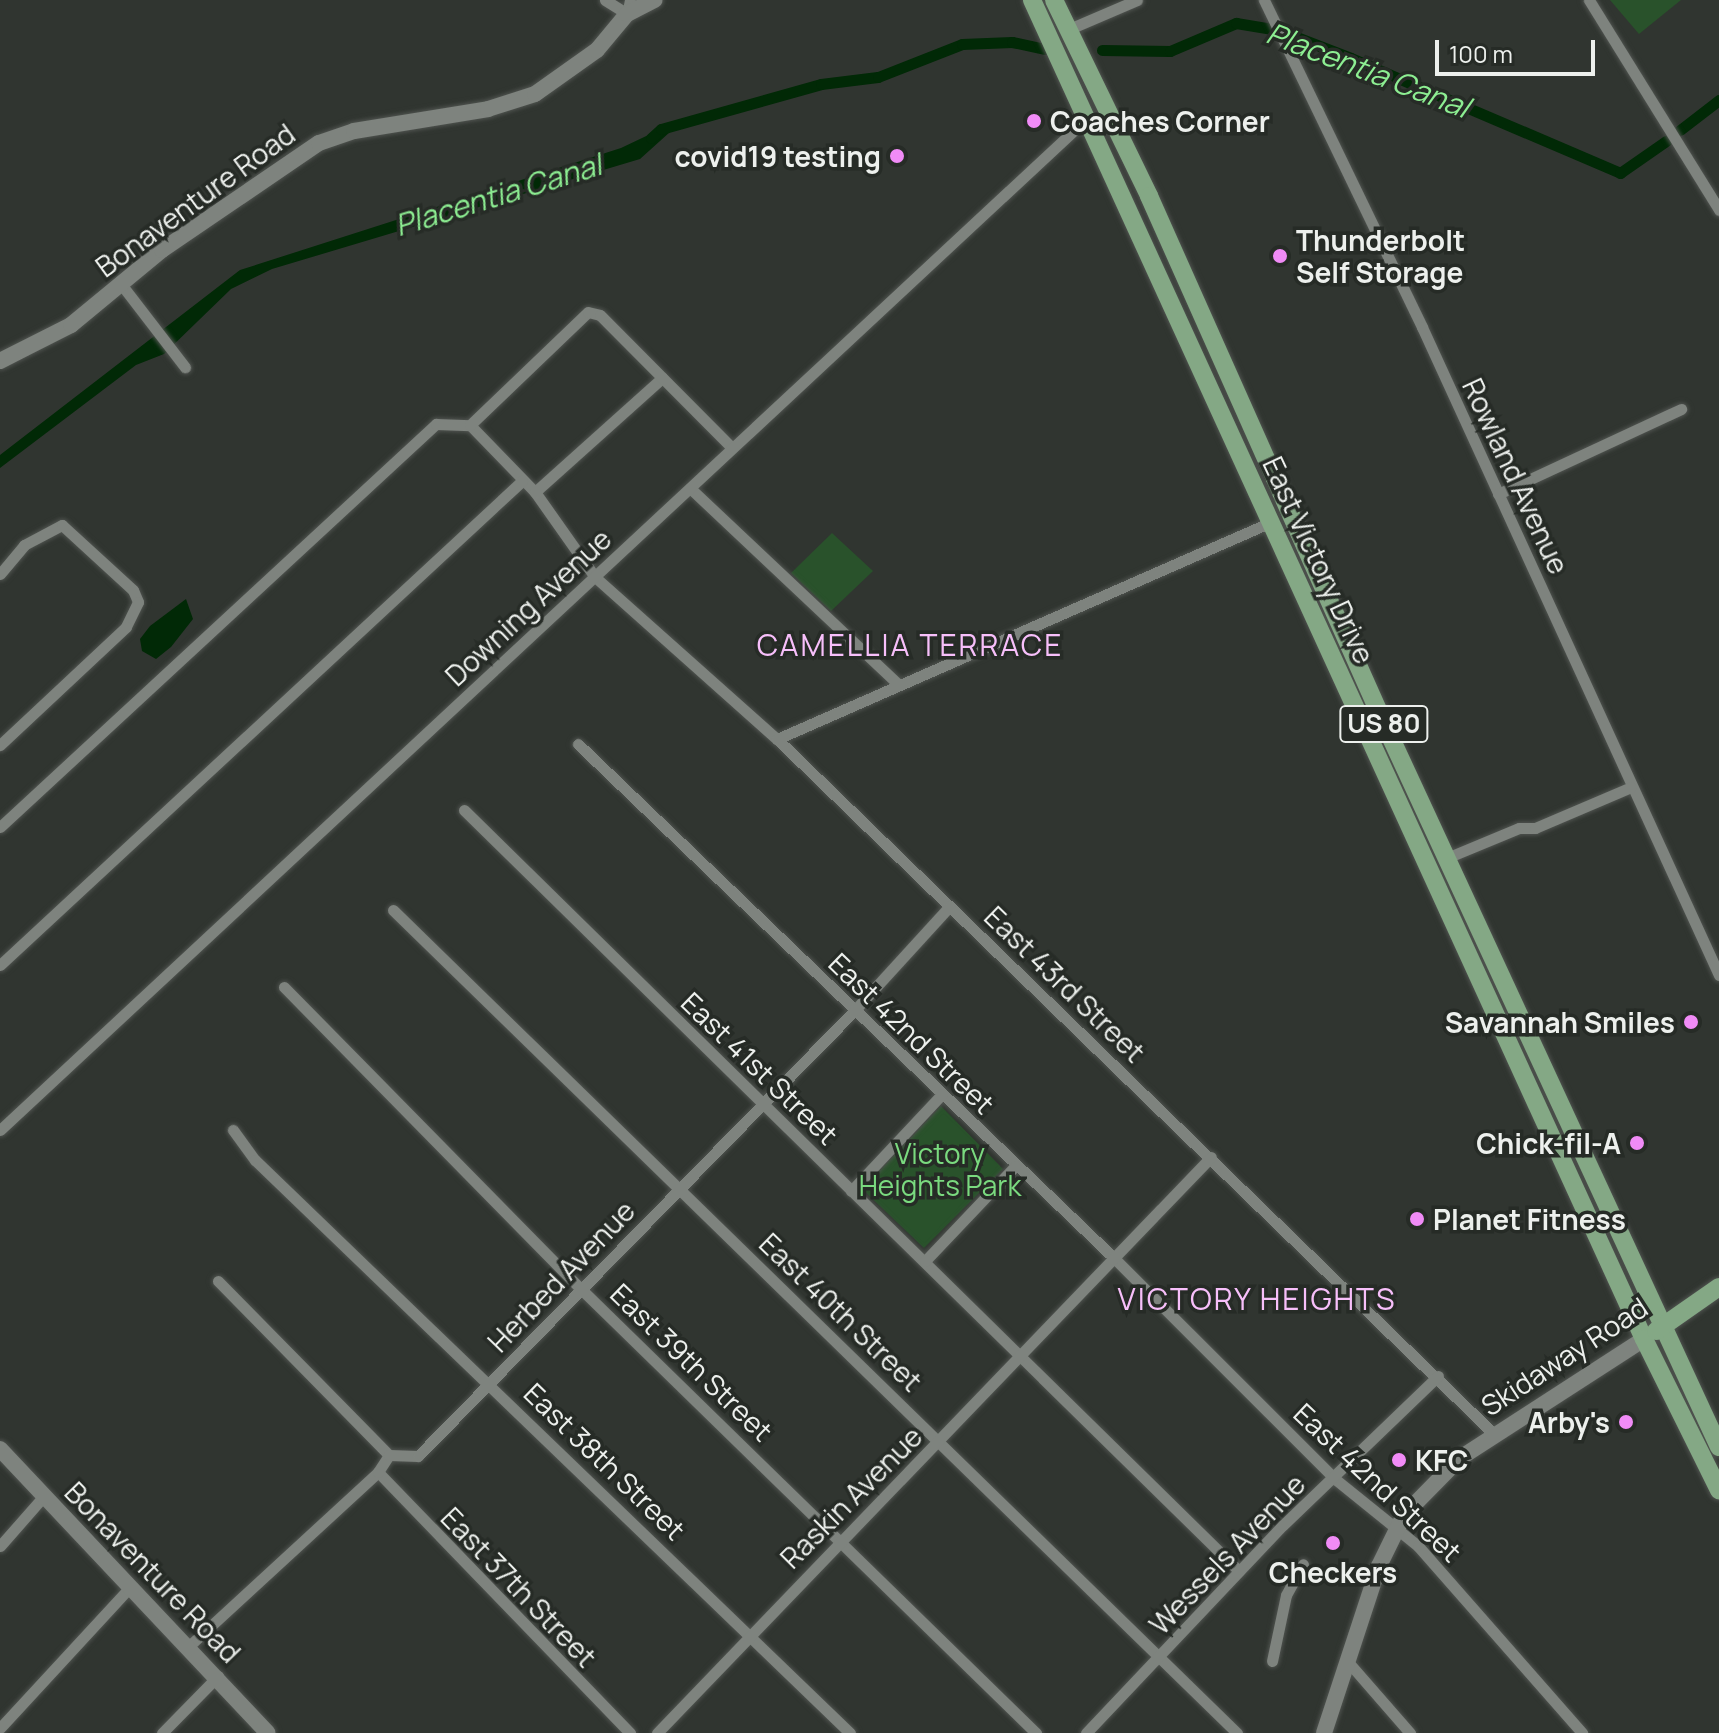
<!DOCTYPE html>
<html>
<head>
<meta charset="utf-8">
<style>
  body { margin:0 }
  #map { position:relative; width:1719px; height:1733px; overflow:hidden; background:#303530; font-family:Manrope,sans-serif }
  div>[style] { position:absolute }
  [style*='--x'] { left:calc(var(--x)*1px); top:calc(var(--y)*1px); width:calc(var(--w)*1px); rotate:calc(var(--a)*1deg) }
  .green>* { inset:0; background:#29522b }
  .water>* { inset:0; background:#012906 }
  .canal>* { height:11px; margin:-5.5px; padding:0 5.5px; transform-origin:5.5px; border-radius:5.5px; background:#012906 }
  .roads { filter:drop-shadow(0 0 2px #4f534f) drop-shadow(0 0 2px #4f534f) }
  .street>* { height:11px; margin:-5.5px; padding:0 5.5px; transform-origin:5.5px; border-radius:5.5px; background:#7e837e }
  .secondary>* { height:16px; margin:-8px; padding:0 8px; transform-origin:8px; border-radius:8px; background:#7e837e }
  .primary>* { height:18px; margin:-9px; padding:0 9px; transform-origin:9px; border-radius:9px; background:#84a885 }
  .dots>* { width:22px; height:22px; translate:-50% -50%; box-sizing:border-box; border:4px solid #262b26; border-radius:50% }
  span { translate:-50% -50%; white-space:nowrap; text-align:center; line-height:1.15; -webkit-text-stroke:7px #262b26; paint-order:stroke }
  .shield-label span { padding:2px 6px; background:#262b26; border:2px solid; border-radius:6px; -webkit-text-stroke-width:0 }
  .shield-label { font-size:26px; color:#edf0ed; font-weight:700 }
  .poi-label { font-size:28px; color:#edf0ed; font-weight:700 }
  .left { translate:0 -50%; text-align:left }
  .right { translate:-100% -50%; text-align:right }
  .street-label { font-size:28px; color:#edf0ed }
  .park-label { font-size:28px; color:#7ada7f }
  .water-label { font-size:30px; color:#8dee92; font-style:italic }
  .neighbourhood-label { font-size:30px; color:#f7bffa; letter-spacing:2px }
  .scale { position:absolute; left:1435px; top:40px; width:160px; height:36px; box-sizing:border-box; border:4px solid #edf0ed; border-top:0; padding-left:10px; font-size:24px; line-height:28px; white-space:nowrap; color:#edf0ed; -webkit-text-stroke:6px #262b26; paint-order:stroke }
</style>
</head>
<body>
<div id="map">
  <div class="green">
    <div style="clip-path:polygon(1610px 0,1681px 0,1639px 34px)"></div>
    <div style="clip-path:polygon(832px 533px,873px 571px,831px 611px,791px 573px)"></div>
    <div style="clip-path:polygon(941px 1106px,1003px 1169px,924px 1248px,862px 1189px)"></div>
  </div>
  <div class="water">
    <div style="clip-path:polygon(779px 99px,670px 132px,640px 159px,272px 269px,231px 289px,164px 354px,136px 365px,0 468px,0 455px,240px 270px,621px 148px,661px 129px)"></div>
    <div style="clip-path:polygon(186px 599px,193px 619px,171px 647px,156px 659px,142px 651px,140px 639px,150px 626px)"></div>
  </div>
  <div class="canal">
    <div style="--x:1102;--y:50;--w:68;--a:0.8"></div>
    <div style="--x:1170;--y:51;--w:72;--a:-23"></div>
    <div style="--x:1236;--y:23;--w:43;--a:9.5"></div>
    <div style="--x:1278;--y:30;--w:78;--a:21"></div>
    <div style="--x:1351;--y:58;--w:293;--a:23.1"></div>
    <div style="--x:1620;--y:173;--w:56;--a:-34.8"></div>
    <div style="--x:1680;--y:130;--w:49;--a:-37.6"></div>
    <div style="--x:651;--y:138;--w:13;--a:-42"></div>
    <div style="--x:661;--y:129;--w:166;--a:-15.7"></div>
    <div style="--x:821;--y:84;--w:57;--a:-7"></div>
    <div style="--x:878;--y:77;--w:90;--a:-21.4"></div>
    <div style="--x:962;--y:44;--w:50;--a:-2.3"></div>
    <div style="--x:1012;--y:42;--w:33;--a:12"></div>
  </div>
  <div class="roads">
    <div class="street">
      <div style="--x:605;--y:0;--w:26;--a:32"></div>
      <div style="--x:627;--y:14;--w:14;--a:-78"></div>
      <div style="--x:1264;--y:0;--w:363;--a:64.2"></div>
      <div style="--x:1422;--y:327;--w:713;--a:65.38"></div>
      <div style="--x:1589;--y:0;--w:247;--a:58.2"></div>
      <div style="--x:1067;--y:30;--w:76;--a:-23.2"></div>
      <div style="--x:121;--y:284;--w:105;--a:52.4"></div>
      <div style="--x:470;--y:425;--w:93;--a:45.9"></div>
      <div style="--x:535;--y:492;--w:104;--a:54.8"></div>
      <div style="--x:595;--y:577;--w:244;--a:41.7"></div>
      <div style="--x:777;--y:739;--w:999;--a:44.11"></div>
      <div style="--x:691;--y:489;--w:284;--a:43.3"></div>
      <div style="--x:535;--y:492;--w:171;--a:-41.9"></div>
      <div style="--x:1498;--y:494;--w:202;--a:-24.9"></div>
      <div style="--x:0;--y:574;--w:38;--a:-50"></div>
      <div style="--x:24;--y:545;--w:43;--a:-27.8"></div>
      <div style="--x:62;--y:525;--w:96;--a:42.5"></div>
      <div style="--x:133;--y:590;--w:13;--a:67"></div>
      <div style="--x:138;--y:602;--w:28;--a:116"></div>
      <div style="--x:126;--y:627;--w:173;--a:136.9"></div>
      <div style="--x:777;--y:739;--w:540;--a:-23.71"></div>
      <div style="--x:578;--y:744;--w:743;--a:43.8"></div>
      <div style="--x:1114;--y:1258;--w:313;--a:45"></div>
      <div style="--x:1335;--y:1479;--w:107;--a:38.9"></div>
      <div style="--x:1418;--y:1546;--w:249;--a:48.7"></div>
      <div style="--x:464;--y:810;--w:1086;--a:44.48"></div>
      <div style="--x:0;--y:827;--w:594;--a:-42.75"></div>
      <div style="--x:436;--y:424;--w:34;--a:2"></div>
      <div style="--x:470;--y:425;--w:163;--a:-43.8"></div>
      <div style="--x:588;--y:312;--w:12;--a:14"></div>
      <div style="--x:600;--y:315;--w:186;--a:45.2"></div>
      <div style="--x:1449;--y:857;--w:76;--a:-22.5"></div>
      <div style="--x:1519;--y:828;--w:16;--a:0"></div>
      <div style="--x:1535;--y:828;--w:104;--a:-23.1"></div>
      <div style="--x:393;--y:910;--w:1179;--a:44.28"></div>
      <div style="--x:0;--y:965;--w:712;--a:-42.84"></div>
      <div style="--x:284;--y:987;--w:424;--a:45.5"></div>
      <div style="--x:581;--y:1289;--w:636;--a:44.3"></div>
      <div style="--x:0;--y:1130;--w:1485;--a:-42.95"></div>
      <div style="--x:233;--y:1130;--w:37;--a:54"></div>
      <div style="--x:255;--y:1160;--w:826;--a:43.92"></div>
      <div style="--x:851;--y:1191;--w:133;--a:-46.8"></div>
      <div style="--x:925;--y:1261;--w:131;--a:-46.5"></div>
      <div style="--x:218;--y:1281;--w:244;--a:45.5"></div>
      <div style="--x:378;--y:1472;--w:363;--a:46"></div>
      <div style="--x:0;--y:1546;--w:67;--a:-48.7"></div>
      <div style="--x:189;--y:1646;--w:257;--a:-42.6"></div>
      <div style="--x:378;--y:1472;--w:20;--a:-57"></div>
      <div style="--x:389;--y:1455;--w:29;--a:2"></div>
      <div style="--x:418;--y:1456;--w:623;--a:-45.59"></div>
      <div style="--x:854;--y:1011;--w:141;--a:-47.6"></div>
      <div style="--x:1272;--y:1661;--w:67;--a:-78"></div>
      <div style="--x:1286;--y:1595;--w:35;--a:-61"></div>
      <div style="--x:1349;--y:1663;--w:93;--a:48.9"></div>
      <div style="--x:0;--y:1728;--w:190;--a:-47.3"></div>
      <div style="--x:162;--y:1733;--w:80;--a:-45.5"></div>
      <div style="--x:657;--y:1733;--w:799;--a:-46.12"></div>
      <div style="--x:1086;--y:1733;--w:286;--a:-46.6"></div>
      <div style="--x:1283;--y:1525;--w:215;--a:-43.9"></div>
    </div>
    <div class="secondary">
      <div style="--x:0;--y:361;--w:80;--a:-26.9"></div>
      <div style="--x:71;--y:325;--w:118;--a:-39.5"></div>
      <div style="--x:162;--y:250;--w:190;--a:-34.3"></div>
      <div style="--x:319;--y:143;--w:37;--a:-19"></div>
      <div style="--x:354;--y:131;--w:136;--a:-9.3"></div>
      <div style="--x:488;--y:109;--w:49;--a:-17.7"></div>
      <div style="--x:535;--y:94;--w:76;--a:-35.4"></div>
      <div style="--x:597;--y:50;--w:47;--a:-50.2"></div>
      <div style="--x:627;--y:14;--w:31;--a:-27"></div>
      <div style="--x:0;--y:1449;--w:390;--a:46.7"></div>
      <div style="--x:1324;--y:1733;--w:176;--a:-71.8"></div>
      <div style="--x:1379;--y:1566;--w:57;--a:-63.9"></div>
      <div style="--x:1404;--y:1515;--w:80;--a:-45.5"></div>
      <div style="--x:1460;--y:1458;--w:219;--a:-32.9"></div>
    </div>
    <div class="primary">
      <div style="--x:1032;--y:0;--w:1472;--a:65.44"></div>
      <div style="--x:1644;--y:1339;--w:169;--a:63.6"></div>
      <div style="--x:1054;--y:0;--w:218;--a:64.1"></div>
      <div style="--x:1149;--y:196;--w:563;--a:65.99"></div>
      <div style="--x:1378;--y:710;--w:812;--a:65.17"></div>
      <div style="--x:1656;--y:1331;--w:77;--a:-34.9"></div>
    </div>
  </div>
  <div class="dots">
    <div style="left:1034px;top:121px;background:#f08bf6"></div>
    <div style="left:897px;top:156px;background:#f08bf6"></div>
    <div style="left:1280px;top:256px;background:#f08bf6"></div>
    <div style="left:1691px;top:1022px;background:#f08bf6"></div>
    <div style="left:1637px;top:1143px;background:#f08bf6"></div>
    <div style="left:1417px;top:1219px;background:#f08bf6"></div>
    <div style="left:1626px;top:1422px;background:#f08bf6"></div>
    <div style="left:1399px;top:1460px;background:#f08bf6"></div>
    <div style="left:1333px;top:1543px;background:#f08bf6"></div>
  </div>
  <div class="shield-label">
    <span style="left:1384px;top:724px">US 80</span>
  </div>
  <div class="poi-label">
    <span class="left" style="left:1050px;top:121px">Coaches Corner</span>
    <span class="right" style="left:881px;top:156px">covid19 testing</span>
    <span class="left" style="left:1296px;top:256px">Thunderbolt<br>Self Storage</span>
    <span class="right" style="left:1675px;top:1022px">Savannah Smiles</span>
    <span class="right" style="left:1621px;top:1143px">Chick-fil-A</span>
    <span class="left" style="left:1433px;top:1219px">Planet Fitness</span>
    <span class="right" style="left:1610px;top:1422px">Arby's</span>
    <span class="left" style="left:1415px;top:1460px">KFC</span>
    <span style="left:1333px;top:1572px">Checkers</span>
  </div>
  <div class="street-label">
    <span style="left:195px;top:200px;rotate:-36deg">Bonaventure Road</span>
    <span style="left:1516px;top:476px;rotate:65deg">Rowland Avenue</span>
    <span style="left:1319px;top:560px;rotate:65deg">East Victory Drive</span>
    <span style="left:528px;top:607px;rotate:-43deg">Downing Avenue</span>
    <span style="left:1065px;top:984px;rotate:44deg">East 43rd Street</span>
    <span style="left:912px;top:1033px;rotate:44deg">East 42nd Street</span>
    <span style="left:760px;top:1068px;rotate:44deg">East 41st Street</span>
    <span style="left:561px;top:1276px;rotate:-46deg">Herbed Avenue</span>
    <span style="left:841px;top:1312px;rotate:44deg">East 40th Street</span>
    <span style="left:1564px;top:1356px;rotate:-33deg">Skidaway Road</span>
    <span style="left:692px;top:1362px;rotate:44deg">East 39th Street</span>
    <span style="left:605px;top:1461px;rotate:44deg">East 38th Street</span>
    <span style="left:1378px;top:1482px;rotate:43deg">East 42nd Street</span>
    <span style="left:851px;top:1497px;rotate:-45deg">Raskin Avenue</span>
    <span style="left:1227px;top:1554px;rotate:-46deg">Wessels Avenue</span>
    <span style="left:153px;top:1572px;rotate:46deg">Bonaventure Road</span>
    <span style="left:519px;top:1587px;rotate:46deg">East 37th Street</span>
  </div>
  <div class="park-label">
    <span style="left:940px;top:1169px">Victory<br>Heights Park</span>
  </div>
  <div class="water-label">
    <span style="left:1368px;top:70px;rotate:21deg">Placentia Canal</span>
    <span style="left:498px;top:195px;rotate:-17deg">Placentia Canal</span>
  </div>
  <div class="neighbourhood-label">
    <span style="left:910px;top:645px">CAMELLIA TERRACE</span>
    <span style="left:1257px;top:1299px">VICTORY HEIGHTS</span>
  </div>
  <div class="scale">100 m</div>
</div>
</body>
</html>
